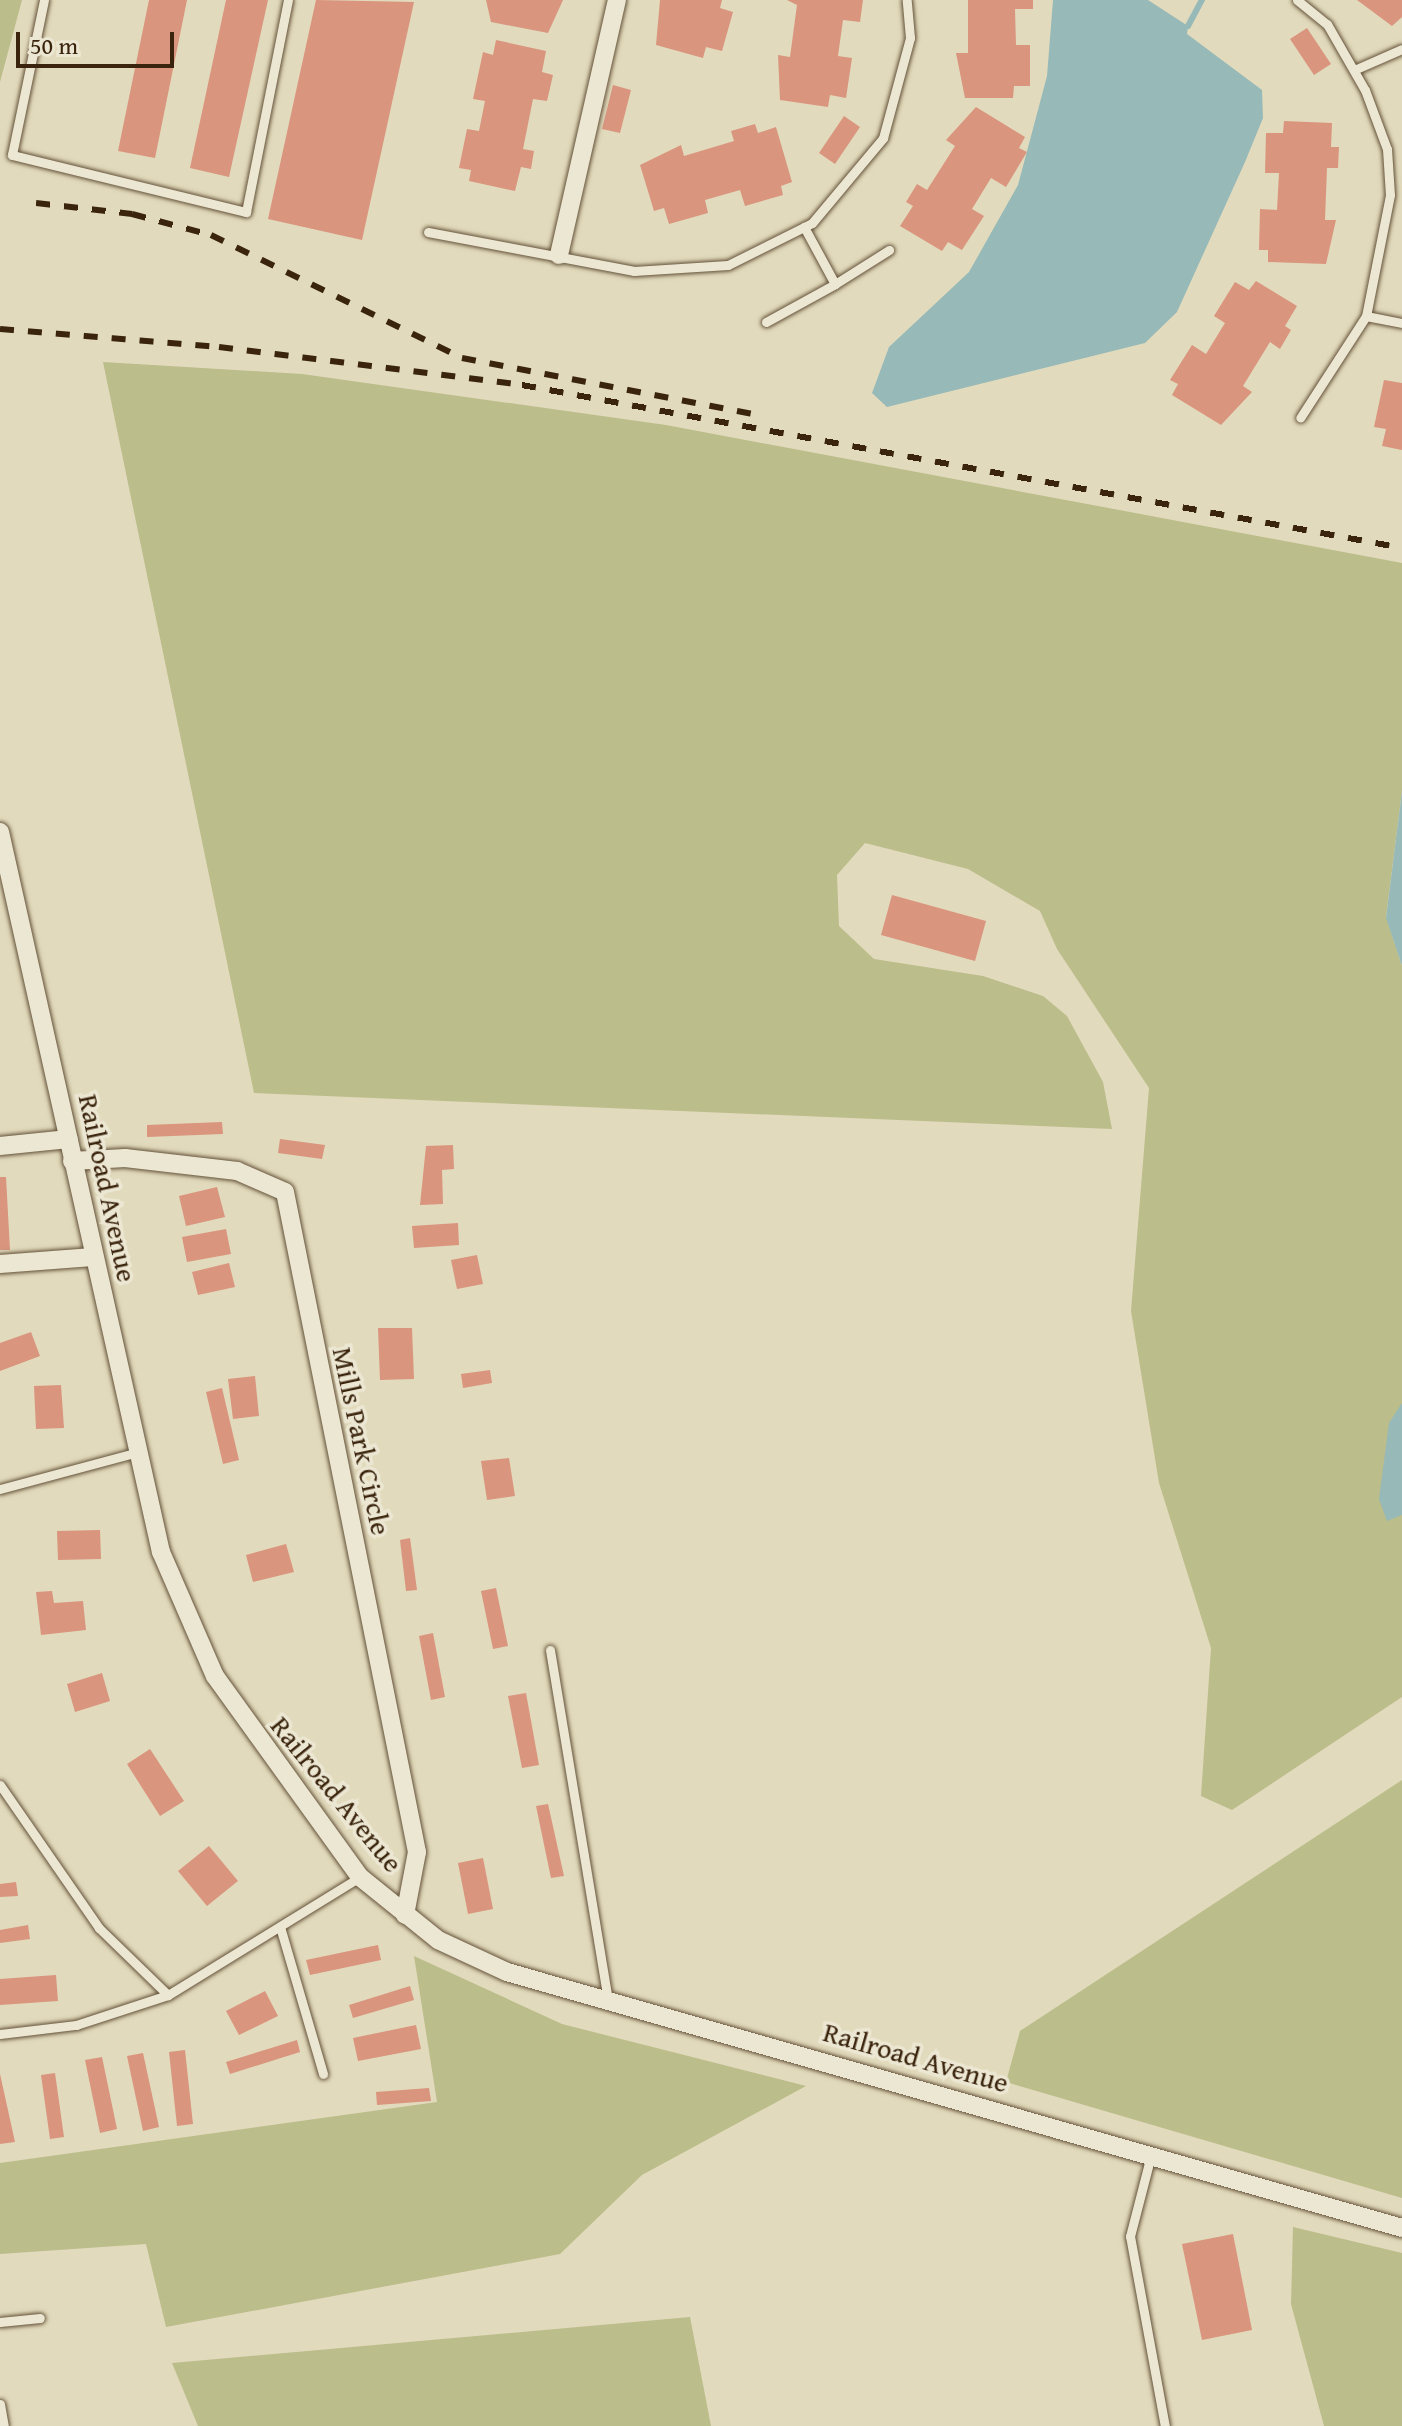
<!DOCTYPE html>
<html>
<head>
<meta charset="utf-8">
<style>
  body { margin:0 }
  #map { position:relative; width:1402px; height:2426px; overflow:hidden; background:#e2dabc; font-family:"Gentium Book Plus",serif }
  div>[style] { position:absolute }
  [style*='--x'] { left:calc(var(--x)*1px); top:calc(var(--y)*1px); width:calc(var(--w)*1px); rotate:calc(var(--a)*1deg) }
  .green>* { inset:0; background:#bbbd8b }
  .water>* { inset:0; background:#97b9b8 }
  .stream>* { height:6px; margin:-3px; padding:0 3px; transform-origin:3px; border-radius:3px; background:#97b9b8 }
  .building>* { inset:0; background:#d9957e }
  .roads { filter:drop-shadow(0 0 2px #645239) drop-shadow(0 0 2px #645239) }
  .lane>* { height:9px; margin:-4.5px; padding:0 4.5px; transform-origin:4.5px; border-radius:4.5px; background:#ece7d3 }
  .street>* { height:18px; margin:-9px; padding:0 9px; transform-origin:9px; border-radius:9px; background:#ece7d3 }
  .rail>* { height:6px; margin-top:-3px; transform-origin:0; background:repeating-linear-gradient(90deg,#3a240d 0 14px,transparent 0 28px) }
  span { translate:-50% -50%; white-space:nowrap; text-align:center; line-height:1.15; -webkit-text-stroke:7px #ece7d3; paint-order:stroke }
  .street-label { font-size:28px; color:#3a240d }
  .scale { position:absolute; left:16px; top:32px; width:158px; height:36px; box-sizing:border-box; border:4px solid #3a240d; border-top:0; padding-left:10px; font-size:24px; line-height:28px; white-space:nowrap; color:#3a240d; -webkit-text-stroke:6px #ece7d3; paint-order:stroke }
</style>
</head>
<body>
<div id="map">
  <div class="green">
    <div style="clip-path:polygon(0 0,22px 0,0 82px)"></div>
    <div style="clip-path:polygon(103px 362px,302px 374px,666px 425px,1402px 563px,1402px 791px,1386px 917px,1402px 966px,1402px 1697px,1232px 1810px,1201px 1796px,1211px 1648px,1159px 1483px,1131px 1311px,1149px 1088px,1057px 949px,1040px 911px,968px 869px,865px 843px,837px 875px,839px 926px,874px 959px,983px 976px,1043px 996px,1067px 1016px,1103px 1082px,1112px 1129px,254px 1093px)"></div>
    <div style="clip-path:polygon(1402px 1780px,1402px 2198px,1006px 2082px,1020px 2031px)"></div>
    <div style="clip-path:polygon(414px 1956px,562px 2024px,806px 2086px,642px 2175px,560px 2254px,166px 2327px,146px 2244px,0 2254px,0 2163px,437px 2102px)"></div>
    <div style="clip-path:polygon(1293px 2227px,1402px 2253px,1402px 2426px,1324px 2426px,1291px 2304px)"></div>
    <div style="clip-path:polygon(690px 2317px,711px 2426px,198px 2426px,172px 2363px)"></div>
  </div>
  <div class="water">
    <div style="clip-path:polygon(1053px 0,1148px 0,1188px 26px,1187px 34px,1262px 90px,1263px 118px,1245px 162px,1177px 312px,1145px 343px,887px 407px,872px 393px,889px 347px,969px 272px,1018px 185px,1047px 76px)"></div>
    <div style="clip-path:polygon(1402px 791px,1402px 966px,1386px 918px)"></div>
    <div style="clip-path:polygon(1402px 1403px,1402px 1515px,1387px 1521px,1379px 1499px,1389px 1423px)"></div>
  </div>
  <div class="stream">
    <div style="--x:1188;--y:26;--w:30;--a:-62"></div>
  </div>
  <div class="building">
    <div style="clip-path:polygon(149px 0,187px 0,155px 158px,118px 151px)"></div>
    <div style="clip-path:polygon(226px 0,268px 0,229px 177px,190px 168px)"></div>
    <div style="clip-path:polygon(316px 0,414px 2px,362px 240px,268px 219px)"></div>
    <div style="clip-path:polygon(486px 0,563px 0,548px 33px,491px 22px)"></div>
    <div style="clip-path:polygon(660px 0,722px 0,720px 8px,733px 12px,722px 51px,706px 47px,703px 58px,656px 45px)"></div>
    <div style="clip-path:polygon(787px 0,863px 0,860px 22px,843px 20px,838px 56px,852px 58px,846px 98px,830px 95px,828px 107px,780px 100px,778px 55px,790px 57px,797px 5px)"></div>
    <div style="clip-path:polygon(968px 0,1033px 0,1033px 9px,1015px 9px,1016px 45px,1030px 45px,1030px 86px,1014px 86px,1013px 98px,965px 98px,956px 53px,968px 53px)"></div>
    <div style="clip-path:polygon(1357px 0,1402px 0,1402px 17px,1392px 26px)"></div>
    <div style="clip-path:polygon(1307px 28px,1331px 64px,1314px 75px,1290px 39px)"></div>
    <div style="clip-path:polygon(496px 40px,546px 51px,542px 72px,553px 75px,547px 101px,533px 99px,523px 149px,534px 151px,531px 169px,521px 167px,515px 191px,469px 181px,471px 170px,459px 168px,467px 129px,479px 131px,485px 101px,473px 99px,483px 52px,493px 55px)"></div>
    <div style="clip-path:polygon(613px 85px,631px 90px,620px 133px,602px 129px)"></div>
    <div style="clip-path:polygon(976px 107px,1025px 137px,1019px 148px,1027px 152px,1006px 187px,991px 178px,972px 209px,984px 216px,962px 250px,948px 242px,942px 251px,900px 226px,913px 206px,906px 202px,917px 184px,927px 190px,955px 146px,946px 140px)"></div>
    <div style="clip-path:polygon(844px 116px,860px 127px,835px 164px,819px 153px)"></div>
    <div style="clip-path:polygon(1284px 121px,1332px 123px,1331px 147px,1339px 147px,1338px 168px,1327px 168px,1325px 220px,1336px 220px,1326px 264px,1268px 262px,1268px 250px,1259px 250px,1260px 209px,1277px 210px,1279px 173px,1265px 173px,1266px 133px,1283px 133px)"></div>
    <div style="clip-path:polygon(755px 124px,758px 133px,776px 127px,792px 182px,781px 186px,783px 195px,745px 206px,740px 190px,705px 200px,708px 213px,669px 224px,664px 208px,654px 211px,640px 165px,681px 145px,684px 156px,734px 141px,731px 131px)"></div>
    <div style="clip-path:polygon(1256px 281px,1297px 306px,1285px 326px,1291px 330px,1280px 349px,1270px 342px,1243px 386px,1252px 392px,1221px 425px,1172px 395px,1178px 384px,1170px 380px,1192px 345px,1206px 354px,1225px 323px,1214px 316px,1235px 282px,1249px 290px)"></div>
    <div style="clip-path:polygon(1384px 380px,1402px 383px,1402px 450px,1382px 446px,1386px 429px,1374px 427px)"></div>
    <div style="clip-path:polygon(892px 895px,986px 921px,975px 961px,881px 935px)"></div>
    <div style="clip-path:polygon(222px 1122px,223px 1134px,147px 1137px,147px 1125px)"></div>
    <div style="clip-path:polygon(280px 1139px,325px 1145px,322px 1159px,278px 1153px)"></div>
    <div style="clip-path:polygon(453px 1145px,454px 1169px,442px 1170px,443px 1204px,420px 1205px,426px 1146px)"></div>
    <div style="clip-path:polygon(0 1177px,6px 1177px,10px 1250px,0 1250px)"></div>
    <div style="clip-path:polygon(217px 1187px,225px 1217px,186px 1226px,179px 1196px)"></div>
    <div style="clip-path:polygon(458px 1223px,459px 1245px,414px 1248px,412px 1226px)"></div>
    <div style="clip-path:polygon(226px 1229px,231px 1254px,187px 1262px,182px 1237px)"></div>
    <div style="clip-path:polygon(477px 1255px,483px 1284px,457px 1289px,451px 1260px)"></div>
    <div style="clip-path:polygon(229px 1263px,235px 1287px,198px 1295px,192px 1272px)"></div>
    <div style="clip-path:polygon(378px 1328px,412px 1328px,414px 1379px,380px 1380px)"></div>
    <div style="clip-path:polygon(31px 1332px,40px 1356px,0 1371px,0 1343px)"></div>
    <div style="clip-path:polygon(490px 1370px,492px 1383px,463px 1388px,461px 1374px)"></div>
    <div style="clip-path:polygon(255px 1376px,259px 1416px,233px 1419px,228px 1379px)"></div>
    <div style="clip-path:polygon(61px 1385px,64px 1428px,36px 1429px,34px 1386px)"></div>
    <div style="clip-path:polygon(222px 1388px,239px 1460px,223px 1464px,206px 1392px)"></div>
    <div style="clip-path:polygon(509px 1458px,515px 1496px,487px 1500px,481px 1461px)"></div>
    <div style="clip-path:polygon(100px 1530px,101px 1559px,58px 1560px,57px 1531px)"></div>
    <div style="clip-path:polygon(410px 1538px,417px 1590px,406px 1591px,400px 1540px)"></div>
    <div style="clip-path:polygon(286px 1544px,294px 1572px,253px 1582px,246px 1555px)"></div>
    <div style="clip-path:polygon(496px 1588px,508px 1646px,493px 1649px,481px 1591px)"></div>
    <div style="clip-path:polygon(52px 1591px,54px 1603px,83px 1601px,86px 1630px,41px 1635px,36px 1592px)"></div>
    <div style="clip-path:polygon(433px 1633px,445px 1697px,431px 1700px,419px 1636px)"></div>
    <div style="clip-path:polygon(102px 1673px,110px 1701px,75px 1712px,67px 1684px)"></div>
    <div style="clip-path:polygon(526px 1693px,539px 1765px,522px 1768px,508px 1696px)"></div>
    <div style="clip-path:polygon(150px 1749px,184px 1801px,160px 1816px,127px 1764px)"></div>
    <div style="clip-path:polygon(548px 1804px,564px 1876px,551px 1878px,536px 1806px)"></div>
    <div style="clip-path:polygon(209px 1846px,238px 1881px,207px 1906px,178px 1871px)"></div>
    <div style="clip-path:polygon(483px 1858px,493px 1909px,468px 1914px,458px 1863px)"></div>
    <div style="clip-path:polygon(16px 1882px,18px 1896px,0 1897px,0 1884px)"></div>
    <div style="clip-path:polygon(28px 1925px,30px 1939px,0 1943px,0 1930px)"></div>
    <div style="clip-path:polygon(378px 1945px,381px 1960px,310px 1975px,306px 1960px)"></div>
    <div style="clip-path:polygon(56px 1975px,58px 2001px,0 2005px,0 1979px)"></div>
    <div style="clip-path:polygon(410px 1986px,414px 2000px,353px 2018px,349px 2005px)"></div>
    <div style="clip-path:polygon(265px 1991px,278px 2016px,239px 2035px,226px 2011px)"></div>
    <div style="clip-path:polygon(416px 2025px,421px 2049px,358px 2061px,353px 2038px)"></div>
    <div style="clip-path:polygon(297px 2040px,300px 2052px,230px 2074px,226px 2062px)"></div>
    <div style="clip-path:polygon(185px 2050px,193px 2124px,177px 2126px,169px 2052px)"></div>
    <div style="clip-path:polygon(143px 2053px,159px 2127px,143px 2131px,127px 2056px)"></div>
    <div style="clip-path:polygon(102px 2057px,117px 2129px,100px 2133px,85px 2060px)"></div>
    <div style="clip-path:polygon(55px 2073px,64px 2137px,50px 2139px,41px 2075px)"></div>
    <div style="clip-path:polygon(0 2074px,15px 2142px,0 2144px)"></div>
    <div style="clip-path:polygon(429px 2088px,431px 2101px,377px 2105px,376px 2092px)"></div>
    <div style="clip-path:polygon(1233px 2234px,1252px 2330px,1202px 2340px,1182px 2244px)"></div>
  </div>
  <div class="roads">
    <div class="lane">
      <div style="--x:44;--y:0;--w:158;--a:101.7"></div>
      <div style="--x:12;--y:155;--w:241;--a:13.7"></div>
      <div style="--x:246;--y:212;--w:216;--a:-78.8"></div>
      <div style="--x:1297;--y:0;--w:38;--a:39"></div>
      <div style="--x:1327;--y:24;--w:76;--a:60.1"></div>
      <div style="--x:1365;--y:90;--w:63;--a:69.6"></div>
      <div style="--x:1387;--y:149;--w:46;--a:86.3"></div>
      <div style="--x:1390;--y:195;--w:123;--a:101.2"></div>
      <div style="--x:1366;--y:316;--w:121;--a:122.9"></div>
      <div style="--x:1354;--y:70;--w:52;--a:-23.6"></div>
      <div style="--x:428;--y:232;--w:210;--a:10.7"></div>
      <div style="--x:634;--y:271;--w:94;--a:-3.7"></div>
      <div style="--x:728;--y:265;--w:94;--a:-26.6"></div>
      <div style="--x:812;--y:223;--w:111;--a:-50.1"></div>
      <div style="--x:883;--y:138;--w:104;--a:-74.9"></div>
      <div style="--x:910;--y:38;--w:38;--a:-95"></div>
      <div style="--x:835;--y:284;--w:64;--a:-32.2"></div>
      <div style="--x:1366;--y:316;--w:37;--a:11"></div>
      <div style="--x:766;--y:322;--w:79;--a:-28.8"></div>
      <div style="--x:835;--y:284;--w:65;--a:-118.5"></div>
      <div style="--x:0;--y:1489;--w:143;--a:-15"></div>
      <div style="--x:550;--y:1650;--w:354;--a:80.6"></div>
      <div style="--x:0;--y:1785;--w:174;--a:55.3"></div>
      <div style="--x:99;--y:1928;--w:96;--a:44.2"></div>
      <div style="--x:281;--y:1930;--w:150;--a:73.7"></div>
      <div style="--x:0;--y:2034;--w:77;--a:-6.8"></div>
      <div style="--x:76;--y:2025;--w:97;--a:-18.1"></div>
      <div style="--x:168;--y:1995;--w:225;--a:-31.6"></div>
      <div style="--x:1151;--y:2155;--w:84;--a:104.5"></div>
      <div style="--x:1130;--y:2236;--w:193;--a:79.6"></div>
      <div style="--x:0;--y:2322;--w:40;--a:-5.7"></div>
      <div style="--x:0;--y:2404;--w:22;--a:80"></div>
    </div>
    <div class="street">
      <div style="--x:559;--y:255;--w:262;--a:-77.2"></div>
      <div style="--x:0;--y:832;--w:738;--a:77.4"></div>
      <div style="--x:161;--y:1552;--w:135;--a:66.5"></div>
      <div style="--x:215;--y:1676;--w:248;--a:54.2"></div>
      <div style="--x:360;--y:1877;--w:100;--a:38.9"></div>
      <div style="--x:438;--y:1940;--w:76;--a:24.9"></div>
      <div style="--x:507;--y:1972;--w:931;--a:15.96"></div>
      <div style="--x:0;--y:1146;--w:69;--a:-5.8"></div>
      <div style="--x:72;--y:1161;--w:53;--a:-3.2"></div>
      <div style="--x:125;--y:1158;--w:113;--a:6.6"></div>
      <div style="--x:237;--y:1171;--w:52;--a:23.6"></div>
      <div style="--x:285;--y:1192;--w:673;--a:78.69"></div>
      <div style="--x:417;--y:1852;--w:64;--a:100.8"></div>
      <div style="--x:0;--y:1264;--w:93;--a:-4.3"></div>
    </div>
  </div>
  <div class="rail">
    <div style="--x:36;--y:203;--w:97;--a:6.5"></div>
    <div style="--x:132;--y:214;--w:82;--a:14.9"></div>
    <div style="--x:211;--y:235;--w:280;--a:26.1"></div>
    <div style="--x:462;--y:358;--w:308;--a:10.9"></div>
    <div style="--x:0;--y:329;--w:220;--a:4.7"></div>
    <div style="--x:219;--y:347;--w:305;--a:7.1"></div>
    <div style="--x:522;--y:385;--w:895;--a:10.49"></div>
  </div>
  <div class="street-label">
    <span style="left:108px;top:1188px;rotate:78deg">Railroad Avenue</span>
    <span style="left:362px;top:1441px;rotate:78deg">Mills Park Circle</span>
    <span style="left:337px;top:1794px;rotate:51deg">Railroad Avenue</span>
    <span style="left:916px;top:2057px;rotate:16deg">Railroad Avenue</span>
  </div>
  <div class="scale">50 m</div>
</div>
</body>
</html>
